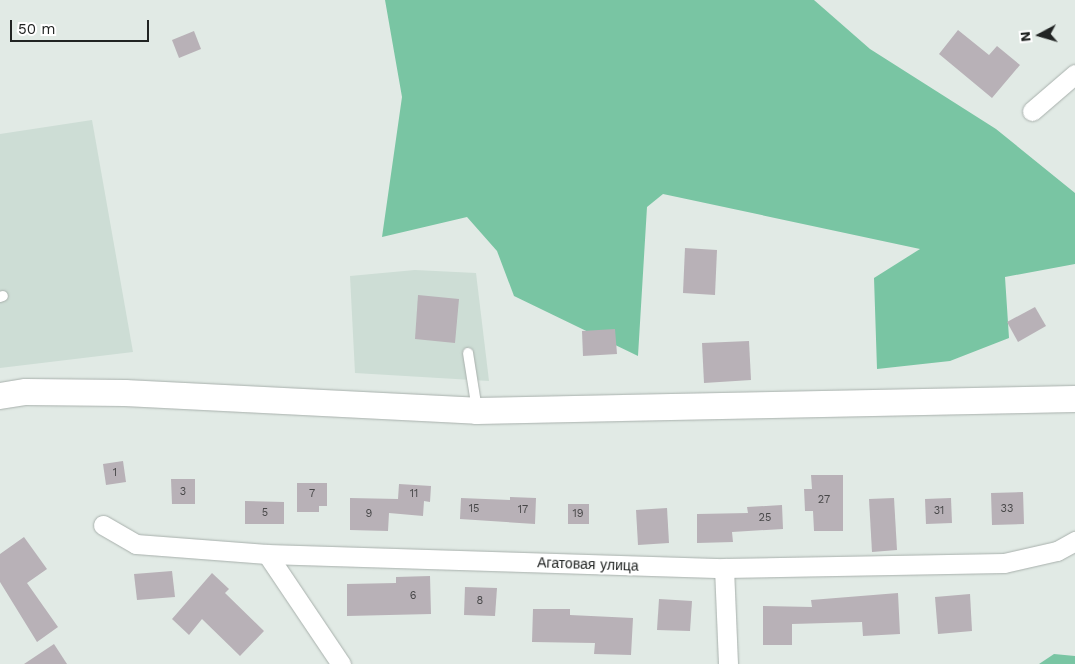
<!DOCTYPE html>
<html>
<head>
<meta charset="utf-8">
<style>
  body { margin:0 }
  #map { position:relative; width:1075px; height:664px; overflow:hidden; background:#e1eae5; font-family:"Work Sans",sans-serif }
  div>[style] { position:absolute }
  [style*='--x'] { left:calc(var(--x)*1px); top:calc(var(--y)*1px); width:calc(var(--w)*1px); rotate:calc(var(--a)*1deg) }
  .built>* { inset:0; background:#cdddd5 }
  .forest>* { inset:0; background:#79c5a3 }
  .building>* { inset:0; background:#b8b1b7 }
  .roads { filter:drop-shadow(0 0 1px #a8b0ac) drop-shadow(0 0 1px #a8b0ac) }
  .lane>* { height:10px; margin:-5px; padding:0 5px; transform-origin:5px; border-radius:5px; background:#fff }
  .street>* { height:19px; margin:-9.5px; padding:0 9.5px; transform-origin:9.5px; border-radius:9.5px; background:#fff }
  .secondary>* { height:26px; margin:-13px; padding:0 13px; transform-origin:13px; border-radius:13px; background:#fff }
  span { translate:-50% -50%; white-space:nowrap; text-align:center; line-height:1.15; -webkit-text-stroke:4px #fff; paint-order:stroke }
  .number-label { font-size:11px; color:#474748 }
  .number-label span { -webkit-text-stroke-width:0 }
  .street-label { font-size:14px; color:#212423 }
  .north { position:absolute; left:1015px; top:10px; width:50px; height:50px; -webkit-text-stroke:4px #fff; paint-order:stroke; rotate:264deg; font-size:14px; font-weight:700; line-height:20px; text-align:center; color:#212423 }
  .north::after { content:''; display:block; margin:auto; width:18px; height:22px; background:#212423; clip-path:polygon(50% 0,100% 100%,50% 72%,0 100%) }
  .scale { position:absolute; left:10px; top:20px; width:139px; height:22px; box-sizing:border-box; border:2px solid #212423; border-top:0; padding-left:6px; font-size:15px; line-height:18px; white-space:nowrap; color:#212423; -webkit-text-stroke:4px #fff; paint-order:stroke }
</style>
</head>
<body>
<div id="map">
  <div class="built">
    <div style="clip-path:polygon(92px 120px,133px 352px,0 368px,0 134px)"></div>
    <div style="clip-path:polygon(415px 270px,476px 273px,489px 381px,355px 373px,350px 276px)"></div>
  </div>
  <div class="forest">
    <div style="clip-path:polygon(385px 0,814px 0,870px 49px,996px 129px,1075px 193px,1075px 264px,1005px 277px,1009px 338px,950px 361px,877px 369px,874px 278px,920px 249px,663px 194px,647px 207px,638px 356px,514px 296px,497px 251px,467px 217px,382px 237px,402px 97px)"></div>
    <div style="clip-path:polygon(1054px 654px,1075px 656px,1075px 664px,1039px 664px)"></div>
  </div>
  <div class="building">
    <div style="clip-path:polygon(958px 30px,989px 55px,997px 46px,1020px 65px,992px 98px,939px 54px)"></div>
    <div style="clip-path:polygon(194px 31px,201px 49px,179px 58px,172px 40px)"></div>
    <div style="clip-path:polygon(685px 248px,717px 250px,715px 295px,683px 293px)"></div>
    <div style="clip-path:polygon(418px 295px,459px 299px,455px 343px,415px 339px)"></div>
    <div style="clip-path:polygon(1035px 307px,1046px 326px,1018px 342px,1007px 322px)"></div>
    <div style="clip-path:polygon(615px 329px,617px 354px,583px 356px,582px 331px)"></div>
    <div style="clip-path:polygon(749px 341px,751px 380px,704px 383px,702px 343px)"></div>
    <div style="clip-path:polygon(123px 461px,126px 482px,106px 485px,103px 464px)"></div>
    <div style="clip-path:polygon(811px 475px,843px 475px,843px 531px,814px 531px,813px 511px,805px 511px,804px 489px,812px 489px)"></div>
    <div style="clip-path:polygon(171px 479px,195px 479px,195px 504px,172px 504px)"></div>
    <div style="clip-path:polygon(297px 483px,327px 483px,327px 506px,319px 506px,319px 512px,297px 512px)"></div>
    <div style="clip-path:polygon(399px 484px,431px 486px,430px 502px,424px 501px,423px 516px,389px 513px,388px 531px,350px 530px,350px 498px,398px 499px)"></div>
    <div style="clip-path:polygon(1023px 492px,1024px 524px,992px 525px,991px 493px)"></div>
    <div style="clip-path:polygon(510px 497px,536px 498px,535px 524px,460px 519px,461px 498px,510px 500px)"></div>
    <div style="clip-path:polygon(894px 498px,897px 550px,872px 552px,869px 499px)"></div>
    <div style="clip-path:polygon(951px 498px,952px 523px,926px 524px,925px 499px)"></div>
    <div style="clip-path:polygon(245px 501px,284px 502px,284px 524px,245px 524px)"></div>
    <div style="clip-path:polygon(568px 504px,589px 504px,589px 524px,568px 524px)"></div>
    <div style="clip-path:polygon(782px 505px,783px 529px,732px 532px,733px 542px,697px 543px,697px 514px,748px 513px,747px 507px)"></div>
    <div style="clip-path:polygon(667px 508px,669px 543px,638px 545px,636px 510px)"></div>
    <div style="clip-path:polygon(24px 537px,47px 569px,27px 583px,58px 627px,37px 642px,0 582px,0 554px)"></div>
    <div style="clip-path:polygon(172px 571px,175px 597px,137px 600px,134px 574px)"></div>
    <div style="clip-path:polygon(212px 573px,229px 589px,225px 593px,264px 631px,240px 656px,202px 619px,189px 635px,172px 619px)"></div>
    <div style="clip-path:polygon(430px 576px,431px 614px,347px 616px,347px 584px,396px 583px,396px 577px)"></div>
    <div style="clip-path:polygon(465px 587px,497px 588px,495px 616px,464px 615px)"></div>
    <div style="clip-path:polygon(898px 593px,900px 634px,863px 636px,862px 622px,792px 624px,792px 645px,763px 645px,763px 606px,812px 607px,811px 600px)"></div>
    <div style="clip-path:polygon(970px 594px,972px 631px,938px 634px,935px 597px)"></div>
    <div style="clip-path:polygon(659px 599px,692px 601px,690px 631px,657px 630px)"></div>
    <div style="clip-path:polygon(533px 609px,570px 609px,570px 615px,633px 618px,631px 655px,594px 654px,595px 643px,532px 642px)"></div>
    <div style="clip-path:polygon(54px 644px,67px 664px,24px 664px)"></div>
  </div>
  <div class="roads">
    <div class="lane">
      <div style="--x:0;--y:297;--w:3;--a:-18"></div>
      <div style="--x:468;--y:353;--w:58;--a:81"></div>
    </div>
    <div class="street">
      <div style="--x:1032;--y:111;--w:57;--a:-40.7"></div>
      <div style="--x:103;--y:525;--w:38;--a:30"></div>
      <div style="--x:136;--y:544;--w:131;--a:4.4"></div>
      <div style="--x:267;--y:554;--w:457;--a:1.8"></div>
      <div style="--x:724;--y:568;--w:280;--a:-1"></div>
      <div style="--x:1004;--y:563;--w:54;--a:-12.8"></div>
      <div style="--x:1057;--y:551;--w:21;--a:-29"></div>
      <div style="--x:267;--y:554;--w:133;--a:56.1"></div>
      <div style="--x:724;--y:568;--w:96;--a:87.6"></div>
    </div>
    <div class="secondary">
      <div style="--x:0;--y:396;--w:26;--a:-9"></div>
      <div style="--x:26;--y:392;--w:99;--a:0.6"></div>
      <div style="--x:125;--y:393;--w:352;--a:2.9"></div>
      <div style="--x:477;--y:411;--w:598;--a:-1.15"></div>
    </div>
  </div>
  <div class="number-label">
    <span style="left:115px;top:473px">1</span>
    <span style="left:183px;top:492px">3</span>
    <span style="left:312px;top:494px">7</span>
    <span style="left:414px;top:494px">11</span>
    <span style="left:824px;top:500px">27</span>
    <span style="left:474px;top:509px">15</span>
    <span style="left:1007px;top:509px">33</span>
    <span style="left:523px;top:510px">17</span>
    <span style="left:939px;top:511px">31</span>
    <span style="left:265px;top:513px">5</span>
    <span style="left:369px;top:514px">9</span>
    <span style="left:578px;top:514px">19</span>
    <span style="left:765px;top:518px">25</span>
    <span style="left:413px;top:596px">6</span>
    <span style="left:480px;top:601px">8</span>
  </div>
  <div class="street-label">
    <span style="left:588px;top:564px;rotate:2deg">Агатовая улица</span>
  </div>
  <div class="north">N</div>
  <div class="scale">50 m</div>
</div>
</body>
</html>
